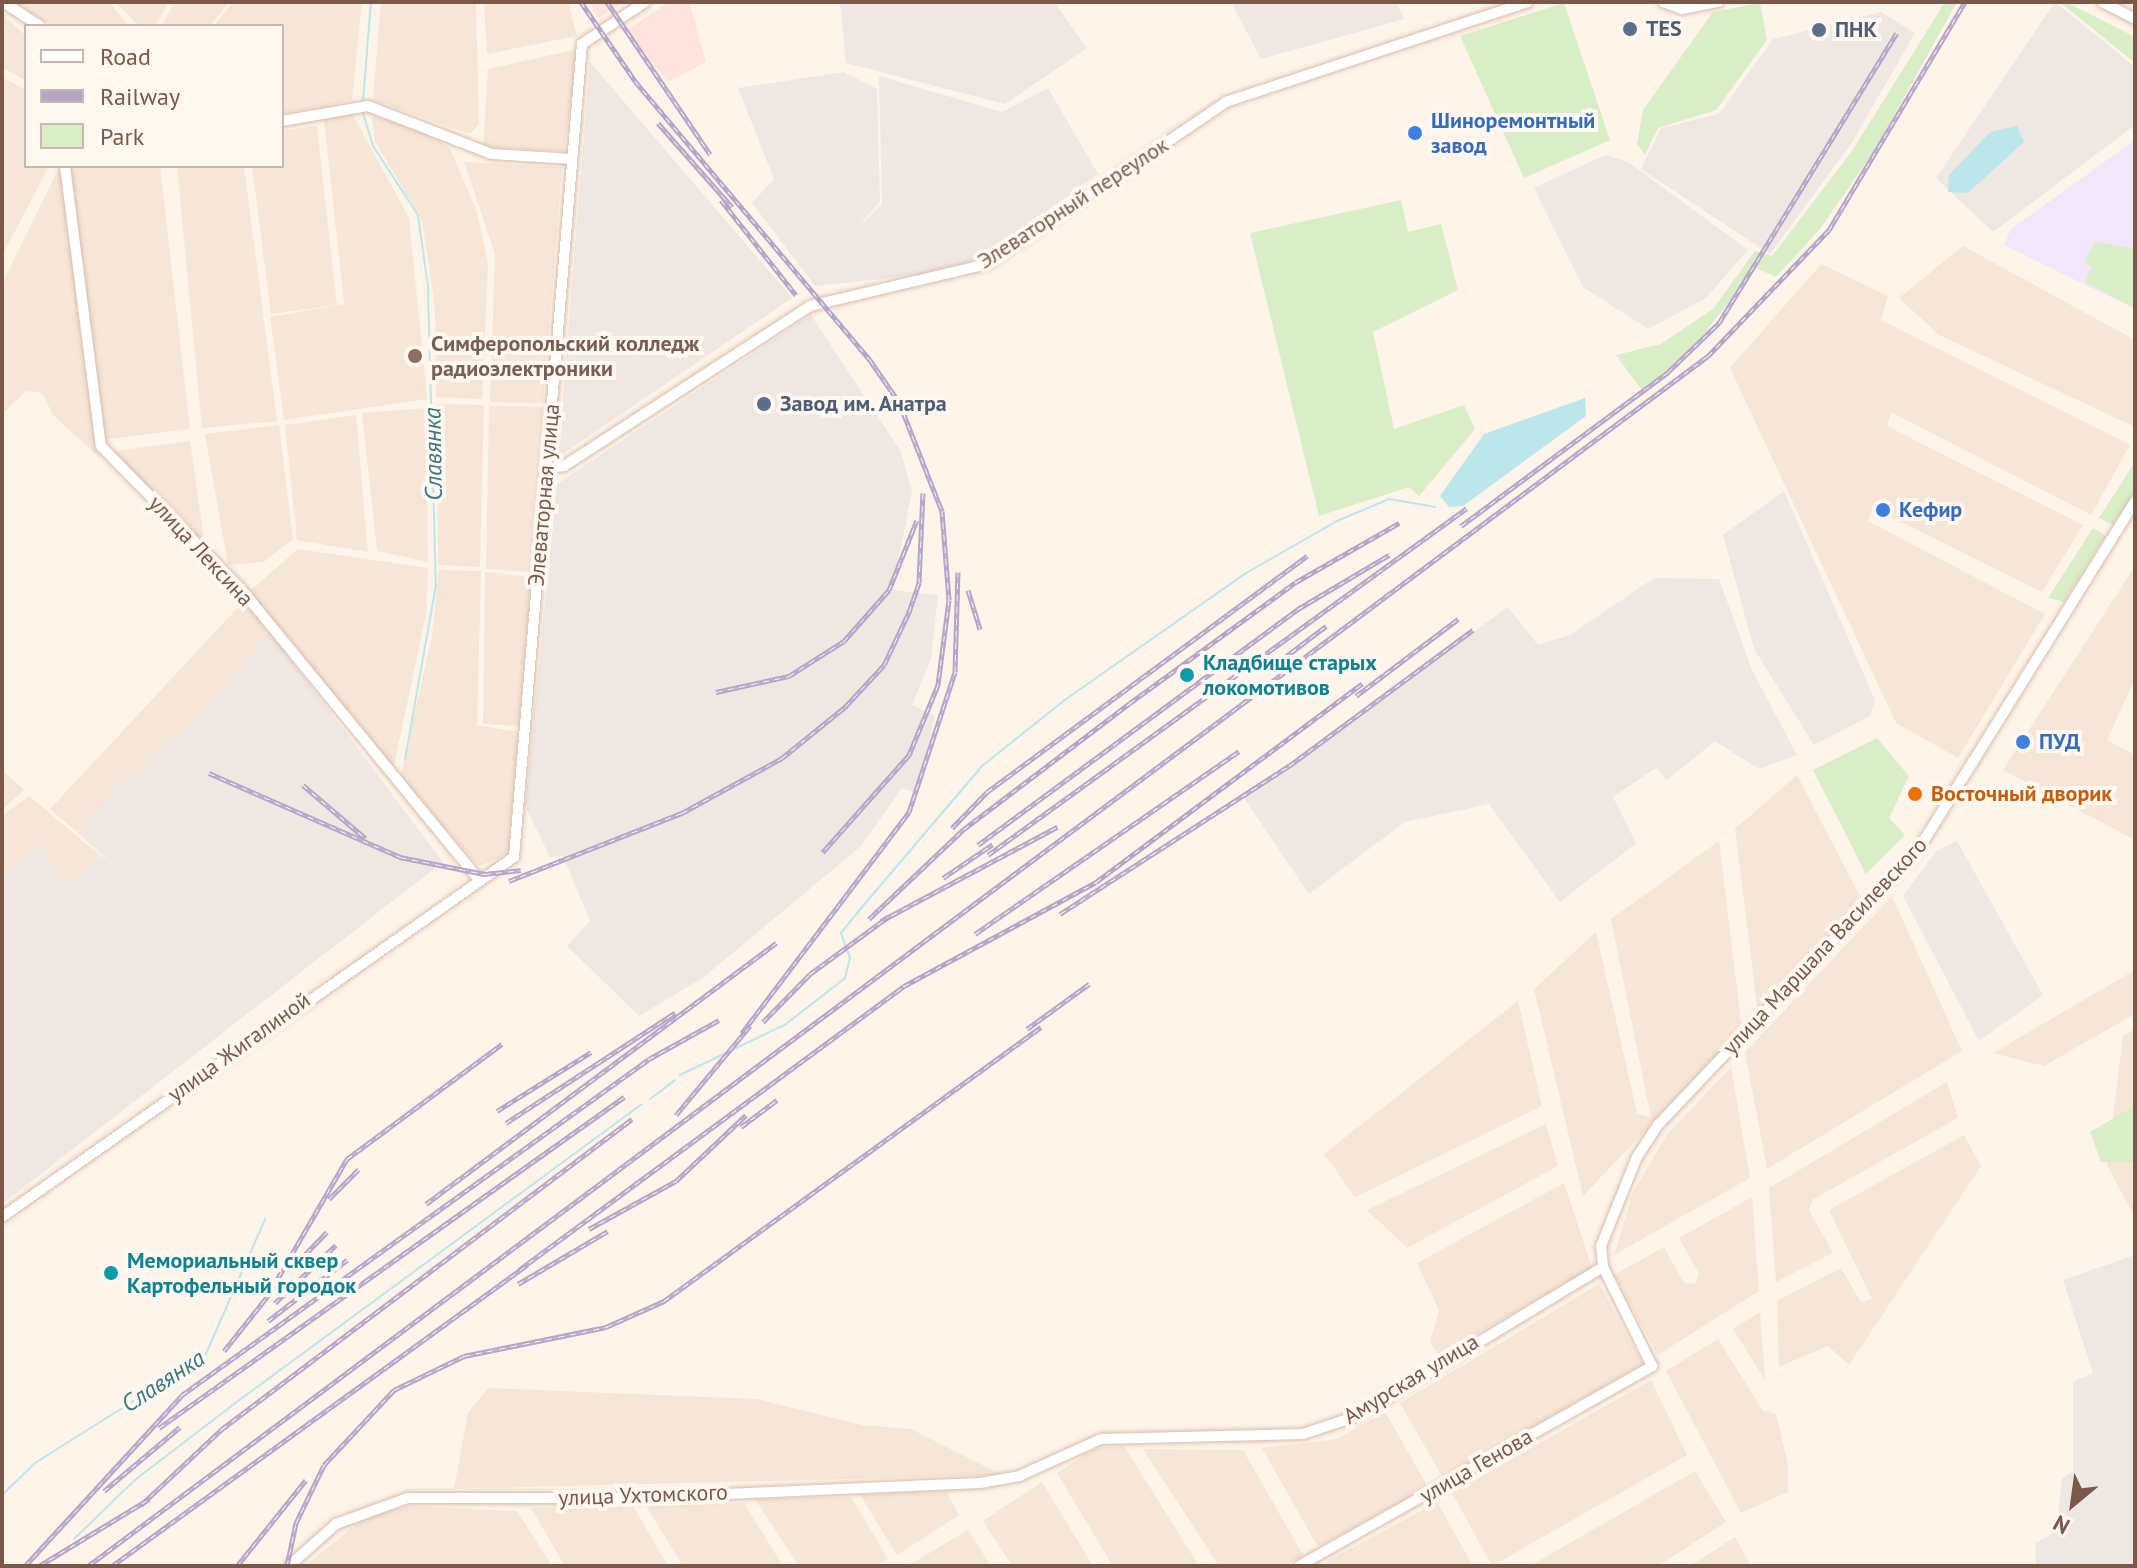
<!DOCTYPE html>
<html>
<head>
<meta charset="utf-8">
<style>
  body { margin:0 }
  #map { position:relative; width:2137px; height:1568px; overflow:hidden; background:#fef4e9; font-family:"PT Sans",sans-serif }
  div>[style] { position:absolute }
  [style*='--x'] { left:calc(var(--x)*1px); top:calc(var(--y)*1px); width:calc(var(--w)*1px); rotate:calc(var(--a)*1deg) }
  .residential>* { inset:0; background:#f6e6d7 }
  .commercial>* { inset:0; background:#fee4dd }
  .industrial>* { inset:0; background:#efe7e2 }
  .education>* { inset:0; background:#f1e6fa }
  .green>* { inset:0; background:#d9edc6 }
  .water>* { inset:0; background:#bce6e9 }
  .stream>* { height:2px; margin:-1px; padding:0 1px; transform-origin:1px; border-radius:1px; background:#bce6e9 }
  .roads { filter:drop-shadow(0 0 2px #d7bdad) drop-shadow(0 0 2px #d7bdad) }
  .secondary>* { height:10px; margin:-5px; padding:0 5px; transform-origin:5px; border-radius:5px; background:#fff }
  .rail>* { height:5px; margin-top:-2.5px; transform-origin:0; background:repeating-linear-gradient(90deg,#fff8f1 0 6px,#b6a5c9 0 12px); box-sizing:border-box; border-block:2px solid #b6a5c9 }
  .dots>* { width:22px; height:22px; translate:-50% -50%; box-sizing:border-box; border:4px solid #fff8f1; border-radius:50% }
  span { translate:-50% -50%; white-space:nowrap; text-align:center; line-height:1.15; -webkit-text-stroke:8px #fff8f1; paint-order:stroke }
  .service-label { font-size:22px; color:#4e5e75; font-weight:700 }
  .left { translate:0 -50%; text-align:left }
  .shop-label { font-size:22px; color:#366cbe; font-weight:700 }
  .street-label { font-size:22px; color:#7a584a }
  .education-label { font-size:22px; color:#785e54; font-weight:700 }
  .culture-label { font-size:22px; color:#0d838f; font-weight:700 }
  .food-label { font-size:22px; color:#c56008; font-weight:700 }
  .water-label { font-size:24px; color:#3c7980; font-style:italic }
  .frame { position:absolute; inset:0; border:4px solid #7a584a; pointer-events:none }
  .legend { position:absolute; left:24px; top:24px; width:260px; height:144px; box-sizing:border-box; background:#fff8f1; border:2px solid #cab8ae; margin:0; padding:10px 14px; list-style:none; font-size:24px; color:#7a584a }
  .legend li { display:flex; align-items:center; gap:16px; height:40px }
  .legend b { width:40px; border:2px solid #cab8ae }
  .north { position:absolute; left:2033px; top:1464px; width:80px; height:80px; -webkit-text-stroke:6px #fff8f1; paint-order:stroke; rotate:209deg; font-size:22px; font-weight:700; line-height:32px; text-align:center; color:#7a584a }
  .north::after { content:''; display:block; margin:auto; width:28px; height:36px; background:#7a584a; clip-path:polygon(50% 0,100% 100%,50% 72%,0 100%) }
</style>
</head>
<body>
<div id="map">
  <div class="residential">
    <div style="clip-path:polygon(14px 2px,109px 2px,129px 26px,52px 26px)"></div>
    <div style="clip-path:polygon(116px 2px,169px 2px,155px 26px,139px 26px)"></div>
    <div style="clip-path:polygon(175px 2px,229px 2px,210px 26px,161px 26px)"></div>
    <div style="clip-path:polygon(233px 2px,362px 2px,352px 100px,282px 114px,282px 26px,214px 26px)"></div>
    <div style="clip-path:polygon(381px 2px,476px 2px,479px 124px,470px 134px,373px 100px)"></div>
    <div style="clip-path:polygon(484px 2px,568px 2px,577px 36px,487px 54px)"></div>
    <div style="clip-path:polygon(2px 14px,26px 36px,26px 81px,2px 67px)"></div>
    <div style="clip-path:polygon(578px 49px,564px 151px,483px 147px,488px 69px)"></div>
    <div style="clip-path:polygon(2px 77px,26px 90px,26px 166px,49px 166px,2px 256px)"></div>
    <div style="clip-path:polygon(353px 115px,409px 218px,427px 399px,284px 420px,270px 317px,344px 304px,324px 119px)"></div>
    <div style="clip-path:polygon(372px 116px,417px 127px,450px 148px,477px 212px,488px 264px,482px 399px,436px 397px,435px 308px,422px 220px,375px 142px)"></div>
    <div style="clip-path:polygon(317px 126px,337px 305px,271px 314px,252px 166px,282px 166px,282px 131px)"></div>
    <div style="clip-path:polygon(464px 162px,562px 167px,543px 403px,490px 402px,495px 254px)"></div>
    <div style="clip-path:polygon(60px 166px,96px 442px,100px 458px,53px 415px,42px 393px,26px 391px,2px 414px,2px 284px)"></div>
    <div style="clip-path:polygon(70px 166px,160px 166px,190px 429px,102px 440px)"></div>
    <div style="clip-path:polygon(177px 166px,244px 166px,277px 421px,202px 428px)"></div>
    <div style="clip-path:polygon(1963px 246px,2135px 340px,2135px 427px,1939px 335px,1899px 298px)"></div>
    <div style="clip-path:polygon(1821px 264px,1888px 296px,1881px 320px,2130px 445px,2091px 515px,1891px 412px,1887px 426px,2083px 525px,2042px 592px,1873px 508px,1868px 521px,2045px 614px,1958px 758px,1896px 723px,1730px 368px)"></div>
    <div style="clip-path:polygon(437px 404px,484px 405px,480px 567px,438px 565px)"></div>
    <div style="clip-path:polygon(489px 406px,547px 407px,532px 572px,486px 569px)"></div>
    <div style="clip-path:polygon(426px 408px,428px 562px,377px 551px,362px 413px)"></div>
    <div style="clip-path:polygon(356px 415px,368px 552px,297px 540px,285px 425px)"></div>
    <div style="clip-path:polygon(279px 425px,293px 539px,264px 562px,228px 565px,205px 434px)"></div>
    <div style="clip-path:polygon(190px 441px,205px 547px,114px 451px)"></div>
    <div style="clip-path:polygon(298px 549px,428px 568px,426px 614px,393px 770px,249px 592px)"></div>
    <div style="clip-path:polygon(2135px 566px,2135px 679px,2107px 740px,2135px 755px,2135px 840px,2003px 770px)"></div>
    <div style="clip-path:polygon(439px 570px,481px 571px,477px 725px,518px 732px,509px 854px,479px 866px,400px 779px,432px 636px)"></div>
    <div style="clip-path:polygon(485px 572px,531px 577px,520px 726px,483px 724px)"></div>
    <div style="clip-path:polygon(243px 602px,270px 632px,178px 741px,172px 735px,132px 778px,128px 773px,78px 833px,50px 809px)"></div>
    <div style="clip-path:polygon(2px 770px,24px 790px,2px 810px)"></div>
    <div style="clip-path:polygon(1797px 775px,1863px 902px,1758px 1013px,1735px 829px)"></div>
    <div style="clip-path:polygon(29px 796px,100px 855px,69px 885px,37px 845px,2px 879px,2px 816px)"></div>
    <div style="clip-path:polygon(1719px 841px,1742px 1029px,1583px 1196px,1534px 989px,1596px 932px,1637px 1113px,1651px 1118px,1611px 919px)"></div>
    <div style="clip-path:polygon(1892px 896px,1962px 1051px,1767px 1169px,1745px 1052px)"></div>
    <div style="clip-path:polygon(2135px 970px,2135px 1014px,2044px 1066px,1993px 1053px)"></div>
    <div style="clip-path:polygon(1518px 1001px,1542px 1106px,1355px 1197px,1324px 1154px)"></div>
    <div style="clip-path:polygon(2135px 1029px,2135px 1218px,2107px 1165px,2123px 1036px)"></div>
    <div style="clip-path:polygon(1731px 1067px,1750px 1178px,1614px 1255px,1633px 1192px,1668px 1133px)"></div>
    <div style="clip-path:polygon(1947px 1082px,1958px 1118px,1812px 1200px,1809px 1210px,1833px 1253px,1776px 1282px,1769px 1188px)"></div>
    <div style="clip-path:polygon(1546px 1124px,1558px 1166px,1407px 1248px,1367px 1210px)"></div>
    <div style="clip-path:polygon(1964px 1135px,1981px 1166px,1849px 1365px,1828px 1346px,1779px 1367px,1777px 1301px,1841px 1268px,1861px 1302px,1872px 1299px,1829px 1210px)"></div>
    <div style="clip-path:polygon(1564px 1183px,1592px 1268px,1439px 1356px,1430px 1342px,1439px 1310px,1417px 1263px)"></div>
    <div style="clip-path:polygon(1752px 1197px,1759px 1291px,1658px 1355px,1614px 1275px,1664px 1247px,1684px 1283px,1695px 1284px,1699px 1274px,1679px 1238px)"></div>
    <div style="clip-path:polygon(1599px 1284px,1643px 1364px,1443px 1478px,1400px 1403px)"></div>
    <div style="clip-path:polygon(1760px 1312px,1765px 1380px,1733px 1329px)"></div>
    <div style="clip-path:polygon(1718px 1339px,1763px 1411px,1776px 1414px,1788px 1465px,1788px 1492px,1741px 1513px,1666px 1371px)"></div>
    <div style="clip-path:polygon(1651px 1380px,1687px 1455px,1492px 1566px,1452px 1493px)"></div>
    <div style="clip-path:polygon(488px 1388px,756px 1399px,862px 1425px,911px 1429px,1002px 1475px,454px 1489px,468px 1413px)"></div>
    <div style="clip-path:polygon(1385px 1412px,1428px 1487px,1318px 1547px,1262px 1448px,1337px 1439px)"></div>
    <div style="clip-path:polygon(1124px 1446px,1199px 1566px,1113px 1566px,1057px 1473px,1096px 1448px)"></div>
    <div style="clip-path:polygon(1143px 1449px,1243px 1450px,1303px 1555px,1286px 1566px,1219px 1566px)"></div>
    <div style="clip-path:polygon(1695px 1471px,1726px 1522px,1658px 1566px,1530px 1566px)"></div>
    <div style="clip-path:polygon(1042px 1482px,1093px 1566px,1012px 1566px,983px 1521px)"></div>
    <div style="clip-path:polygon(946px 1491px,959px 1515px,897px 1555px,860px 1495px)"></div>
    <div style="clip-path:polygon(851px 1497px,888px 1559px,876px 1566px,799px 1566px,755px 1499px)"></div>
    <div style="clip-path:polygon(1437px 1502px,1473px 1566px,1328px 1566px,1326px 1562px)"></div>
    <div style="clip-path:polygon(744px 1503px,783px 1566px,683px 1566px,646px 1506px)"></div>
    <div style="clip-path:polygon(410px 1506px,517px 1511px,552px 1566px,305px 1566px,364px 1518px)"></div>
    <div style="clip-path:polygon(633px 1506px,668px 1566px,565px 1566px,531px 1508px)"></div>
    <div style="clip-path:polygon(968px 1530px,991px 1566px,907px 1566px)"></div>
    <div style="clip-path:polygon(1735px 1537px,1751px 1566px,1690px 1566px)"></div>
  </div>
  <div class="commercial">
    <div style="clip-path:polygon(589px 2px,625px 2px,598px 18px)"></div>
    <div style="clip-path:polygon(669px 2px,689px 2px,706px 62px,668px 82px,625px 31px)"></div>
  </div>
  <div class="industrial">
    <div style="clip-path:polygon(840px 2px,1054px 2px,1087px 48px,1005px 104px,846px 63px)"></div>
    <div style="clip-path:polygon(1231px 2px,1397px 2px,1404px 19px,1261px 59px)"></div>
    <div style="clip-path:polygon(2055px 2px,2135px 67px,2135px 125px,1993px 232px,1936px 178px)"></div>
    <div style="clip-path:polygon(1881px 12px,1915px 33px,1851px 144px,1770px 254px,1641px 169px,1661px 128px,1719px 114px,1773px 39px)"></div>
    <div style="clip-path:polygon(590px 62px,792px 298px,558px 457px)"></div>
    <div style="clip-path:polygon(844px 72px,877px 89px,880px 202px,856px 229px,882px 204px,879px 76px,1002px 112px,1048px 88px,1098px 174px,983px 257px,937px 273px,815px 286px,752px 203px,774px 179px,738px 88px)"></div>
    <div style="clip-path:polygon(1605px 155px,1628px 162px,1748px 250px,1706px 298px,1648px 329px,1583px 287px,1534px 188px)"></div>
    <div style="clip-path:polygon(811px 315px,901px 452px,912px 492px,892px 590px,938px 595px,931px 659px,912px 705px,935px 716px,917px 793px,902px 788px,860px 847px,704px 977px,639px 1016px,567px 946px,590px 921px,563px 856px,550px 857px,525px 806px,557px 484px)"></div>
    <div style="clip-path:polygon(1784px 491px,1875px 700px,1870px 716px,1814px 745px,1754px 649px,1723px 535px)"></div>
    <div style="clip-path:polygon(1654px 578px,1719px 579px,1752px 670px,1797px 755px,1759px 769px,1715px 741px,1667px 780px,1656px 768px,1613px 797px,1636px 843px,1560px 902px,1489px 804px,1405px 822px,1309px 894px,1244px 798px,1508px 607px,1538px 645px,1570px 635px)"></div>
    <div style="clip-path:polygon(270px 632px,443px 862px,2px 1204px,2px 879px,38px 845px,69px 885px,100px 855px,112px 864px,78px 833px,127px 773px,133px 777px,172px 735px,178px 740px)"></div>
    <div style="clip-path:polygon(1957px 841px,2043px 995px,1979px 1041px,1903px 896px,1936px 851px)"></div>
    <div style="clip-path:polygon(2135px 1255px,2135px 1566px,2036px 1566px,2035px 1543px,2056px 1532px,2062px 1479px,2073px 1471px,2073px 1382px,2093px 1373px,2063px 1280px)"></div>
  </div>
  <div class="education">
    <div style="clip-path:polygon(2135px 140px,2135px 309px,2004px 245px,2011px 229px)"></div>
  </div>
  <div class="green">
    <div style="clip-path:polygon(1945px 2px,1957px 2px,1876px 148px,1820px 229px,1776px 277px,1756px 268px,1688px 354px,1644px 393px,1616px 355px,1661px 344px,1713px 309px,1755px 251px,1772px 256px,1852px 151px)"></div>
    <div style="clip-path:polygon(2066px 2px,2135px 37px,2135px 63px,2062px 4px)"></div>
    <div style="clip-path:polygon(1564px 3px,1610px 140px,1524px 178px,1460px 36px)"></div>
    <div style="clip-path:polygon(1760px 3px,1767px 40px,1716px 110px,1658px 128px,1645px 155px,1637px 144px,1643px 110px,1713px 12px)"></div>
    <div style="clip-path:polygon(1401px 200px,1408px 232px,1441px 224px,1458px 290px,1373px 332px,1394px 429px,1464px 405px,1475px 429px,1419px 496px,1409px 487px,1319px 516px,1250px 233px)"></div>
    <div style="clip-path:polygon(2095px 242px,2135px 249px,2135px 308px,2085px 282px,2092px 267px,2084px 262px)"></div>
    <div style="clip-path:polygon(2135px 462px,2135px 492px,2113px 525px,2099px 518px)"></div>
    <div style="clip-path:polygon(2093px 528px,2106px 536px,2064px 602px,2048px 598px)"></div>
    <div style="clip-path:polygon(1877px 738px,1909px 776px,1889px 818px,1905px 835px,1866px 874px,1813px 770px)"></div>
    <div style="clip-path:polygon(2135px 1106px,2135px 1162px,2101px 1162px,2090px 1132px)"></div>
  </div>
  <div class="water">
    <div style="clip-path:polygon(2017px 126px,2024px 142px,1968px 193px,1948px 192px,1949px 175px,1990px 132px)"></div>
    <div style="clip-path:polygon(1585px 398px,1586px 416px,1463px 506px,1449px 507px,1440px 496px,1484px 434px)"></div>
  </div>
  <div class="stream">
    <div style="--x:363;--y:101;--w:99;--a:-85.4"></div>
    <div style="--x:363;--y:113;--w:34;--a:73"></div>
    <div style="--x:373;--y:146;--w:82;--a:56.9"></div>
    <div style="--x:418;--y:215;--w:73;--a:82.1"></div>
    <div style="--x:428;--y:287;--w:298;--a:88.5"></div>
    <div style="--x:436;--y:585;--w:177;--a:100.1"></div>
    <div style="--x:680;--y:1075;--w:118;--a:-25.7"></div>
    <div style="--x:786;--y:1024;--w:75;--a:-37.9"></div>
    <div style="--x:845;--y:978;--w:21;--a:-76"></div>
    <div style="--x:850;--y:958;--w:27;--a:-110"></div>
    <div style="--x:841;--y:933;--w:26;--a:-51"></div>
    <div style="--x:857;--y:913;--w:193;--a:-49.6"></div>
    <div style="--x:982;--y:766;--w:107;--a:-38.6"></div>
    <div style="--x:1066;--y:699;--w:220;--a:-35"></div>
    <div style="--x:1246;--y:573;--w:105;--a:-29.7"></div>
    <div style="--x:1337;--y:521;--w:56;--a:-22.9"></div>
    <div style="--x:1389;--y:499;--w:47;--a:9.9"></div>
    <div style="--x:650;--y:1099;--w:31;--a:-37"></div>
    <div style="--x:2;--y:1495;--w:46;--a:-44.1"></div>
    <div style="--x:35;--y:1463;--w:201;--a:-32.2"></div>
    <div style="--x:205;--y:1356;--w:150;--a:-66.3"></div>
    <div style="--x:74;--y:1539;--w:86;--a:-44.1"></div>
    <div style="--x:136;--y:1479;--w:128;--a:-37.4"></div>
    <div style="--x:238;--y:1401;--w:501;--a:-36.32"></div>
  </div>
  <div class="roads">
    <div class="secondary">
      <div style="--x:3;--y:2;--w:44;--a:33"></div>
      <div style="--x:1663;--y:2;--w:20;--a:20"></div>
      <div style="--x:1682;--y:9;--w:37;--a:-11"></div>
      <div style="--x:2102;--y:2;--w:37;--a:27"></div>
      <div style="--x:282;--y:121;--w:87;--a:-9.9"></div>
      <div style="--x:368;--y:106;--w:133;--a:21.2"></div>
      <div style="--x:492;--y:154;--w:80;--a:3.6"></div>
      <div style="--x:65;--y:166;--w:282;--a:82.7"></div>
      <div style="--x:101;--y:446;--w:200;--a:45.6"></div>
      <div style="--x:241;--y:589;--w:372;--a:50.7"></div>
      <div style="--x:548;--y:468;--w:16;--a:-7"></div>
      <div style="--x:564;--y:466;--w:293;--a:-33"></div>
      <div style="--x:810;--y:306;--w:182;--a:-13.3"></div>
      <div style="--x:987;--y:264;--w:289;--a:-34.1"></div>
      <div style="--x:1226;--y:102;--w:318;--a:-18.3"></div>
      <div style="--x:2;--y:1217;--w:626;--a:-35.11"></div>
      <div style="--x:514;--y:857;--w:816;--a:-85.22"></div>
      <div style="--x:582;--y:44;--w:76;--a:-33.7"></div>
      <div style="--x:289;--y:1566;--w:63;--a:-41.8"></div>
      <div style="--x:336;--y:1524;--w:77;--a:-19.9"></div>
      <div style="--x:408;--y:1498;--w:227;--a:0"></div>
      <div style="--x:635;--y:1498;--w:345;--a:-2.5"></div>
      <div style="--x:980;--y:1483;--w:40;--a:-10"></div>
      <div style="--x:1019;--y:1476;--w:90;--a:-24.3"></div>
      <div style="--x:1101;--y:1439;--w:202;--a:-1.4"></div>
      <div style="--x:1303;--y:1434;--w:57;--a:-18.4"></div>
      <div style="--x:1357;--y:1416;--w:288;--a:-31.2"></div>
      <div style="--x:1299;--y:1566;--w:406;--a:-29.5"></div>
      <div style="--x:1652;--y:1366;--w:110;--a:-116.3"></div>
      <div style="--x:1603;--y:1267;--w:21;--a:-95"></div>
      <div style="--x:1601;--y:1246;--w:96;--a:-68"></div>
      <div style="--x:1637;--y:1157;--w:38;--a:-57"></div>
      <div style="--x:1658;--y:1125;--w:378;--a:-46.6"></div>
      <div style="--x:1918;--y:850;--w:411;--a:-58.1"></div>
    </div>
  </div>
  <div class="rail">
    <div style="--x:581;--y:2;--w:96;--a:55.6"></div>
    <div style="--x:635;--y:81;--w:365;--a:49.9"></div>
    <div style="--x:870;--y:360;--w:51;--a:55.4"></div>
    <div style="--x:899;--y:402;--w:117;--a:68.5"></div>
    <div style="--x:942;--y:511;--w:89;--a:85.5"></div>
    <div style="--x:949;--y:600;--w:86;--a:97.4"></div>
    <div style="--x:938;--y:685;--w:76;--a:112.5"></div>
    <div style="--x:909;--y:755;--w:130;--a:131.6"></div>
    <div style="--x:607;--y:2;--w:184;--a:55.9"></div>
    <div style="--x:658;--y:123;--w:112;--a:48.6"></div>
    <div style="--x:721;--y:200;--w:121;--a:51.7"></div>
    <div style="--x:1461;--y:526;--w:258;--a:-36.6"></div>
    <div style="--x:1668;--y:372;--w:71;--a:-43.9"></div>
    <div style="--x:1719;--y:323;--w:340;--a:-58.5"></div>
    <div style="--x:968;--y:590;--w:41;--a:72.9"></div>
    <div style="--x:1272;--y:667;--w:68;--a:-37.2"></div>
    <div style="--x:716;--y:692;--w:75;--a:-12.4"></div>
    <div style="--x:789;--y:676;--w:65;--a:-32.5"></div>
    <div style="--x:844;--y:641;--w:68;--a:-48.6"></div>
    <div style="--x:889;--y:590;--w:75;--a:-68.2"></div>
    <div style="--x:1356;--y:696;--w:128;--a:-37"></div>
    <div style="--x:209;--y:773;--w:209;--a:23.7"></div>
    <div style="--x:400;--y:857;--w:86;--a:11.4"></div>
    <div style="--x:484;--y:874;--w:37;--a:-6"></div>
    <div style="--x:303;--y:785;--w:82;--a:40.5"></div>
    <div style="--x:952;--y:828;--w:50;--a:-45.8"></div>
    <div style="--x:987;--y:792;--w:398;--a:-36.4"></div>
    <div style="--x:978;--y:845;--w:398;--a:-36.4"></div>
    <div style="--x:1298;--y:609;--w:106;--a:-30.7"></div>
    <div style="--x:988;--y:855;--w:591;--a:-35.92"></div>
    <div style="--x:943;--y:878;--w:60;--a:-34.2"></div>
    <div style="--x:509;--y:881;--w:186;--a:-21.5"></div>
    <div style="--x:682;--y:813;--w:114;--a:-28.8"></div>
    <div style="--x:782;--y:758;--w:81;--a:-39"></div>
    <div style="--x:845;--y:707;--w:57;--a:-47.1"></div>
    <div style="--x:884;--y:665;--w:59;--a:-64.7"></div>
    <div style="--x:909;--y:612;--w:31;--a:-71"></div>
    <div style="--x:919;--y:583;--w:90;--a:-87.5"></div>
    <div style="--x:1060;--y:914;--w:273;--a:-32.9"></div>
    <div style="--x:1289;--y:766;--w:229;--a:-36.5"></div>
    <div style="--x:869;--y:919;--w:131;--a:-43.5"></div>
    <div style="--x:964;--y:829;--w:208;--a:-37.2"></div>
    <div style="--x:1130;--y:703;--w:205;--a:-36.1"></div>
    <div style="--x:1296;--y:582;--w:119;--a:-29.8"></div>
    <div style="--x:881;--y:921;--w:200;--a:-28.1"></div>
    <div style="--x:975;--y:934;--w:321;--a:-34.7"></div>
    <div style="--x:763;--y:1022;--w:67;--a:-45.6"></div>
    <div style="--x:810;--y:974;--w:97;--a:-36.2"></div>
    <div style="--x:1027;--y:1029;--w:77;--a:-36"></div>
    <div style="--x:742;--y:1033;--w:277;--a:-52.9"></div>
    <div style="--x:909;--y:812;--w:147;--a:-71.8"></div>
    <div style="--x:955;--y:672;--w:100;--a:-88.3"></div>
    <div style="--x:497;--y:1111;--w:111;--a:-32.1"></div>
    <div style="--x:676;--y:1115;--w:116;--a:-50.3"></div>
    <div style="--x:506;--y:1123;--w:202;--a:-33.1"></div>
    <div style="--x:741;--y:1127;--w:45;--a:-36.9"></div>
    <div style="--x:329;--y:1199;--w:42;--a:-45"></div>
    <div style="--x:426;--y:1204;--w:437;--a:-36.7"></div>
    <div style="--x:589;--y:1229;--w:99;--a:-28.9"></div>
    <div style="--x:676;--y:1181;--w:96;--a:-43.3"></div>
    <div style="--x:290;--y:1270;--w:53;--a:-45.8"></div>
    <div style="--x:519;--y:1270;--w:478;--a:-36.4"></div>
    <div style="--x:904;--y:986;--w:218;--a:-28.4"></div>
    <div style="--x:1096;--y:882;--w:332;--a:-36.7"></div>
    <div style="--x:518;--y:1284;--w:104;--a:-30.5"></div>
    <div style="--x:275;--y:1303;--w:84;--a:-43.6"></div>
    <div style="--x:268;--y:1321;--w:100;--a:-37.7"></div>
    <div style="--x:224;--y:1351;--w:69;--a:-51.5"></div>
    <div style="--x:267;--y:1297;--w:160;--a:-59.9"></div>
    <div style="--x:347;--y:1159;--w:193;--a:-36.6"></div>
    <div style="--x:159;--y:1428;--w:571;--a:-35.44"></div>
    <div style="--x:104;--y:1491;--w:99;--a:-40.1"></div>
    <div style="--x:141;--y:1505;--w:111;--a:-43.2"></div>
    <div style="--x:222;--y:1429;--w:514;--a:-37.09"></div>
    <div style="--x:25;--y:1566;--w:232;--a:-47.4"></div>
    <div style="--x:182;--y:1395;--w:575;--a:-35.73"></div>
    <div style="--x:649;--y:1059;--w:80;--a:-29.1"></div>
    <div style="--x:39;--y:1566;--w:129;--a:-31.3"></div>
    <div style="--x:88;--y:1566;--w:2022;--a:-36.76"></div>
    <div style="--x:1708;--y:356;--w:175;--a:-46.2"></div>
    <div style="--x:1829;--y:230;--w:265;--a:-59.2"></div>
    <div style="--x:112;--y:1566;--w:513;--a:-35.95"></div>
    <div style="--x:237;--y:1566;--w:110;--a:-51.3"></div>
    <div style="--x:287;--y:1566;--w:44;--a:-78.2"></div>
    <div style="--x:296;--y:1523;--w:64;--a:-64.2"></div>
    <div style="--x:324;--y:1465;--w:103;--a:-47"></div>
    <div style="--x:394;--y:1390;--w:78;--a:-25.9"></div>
    <div style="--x:464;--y:1356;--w:145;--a:-11.5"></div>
    <div style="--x:606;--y:1327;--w:64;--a:-24.1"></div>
    <div style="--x:664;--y:1301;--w:466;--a:-36"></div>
  </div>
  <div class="dots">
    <div style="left:1630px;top:29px;background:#5c6f8a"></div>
    <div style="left:1819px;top:30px;background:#5c6f8a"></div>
    <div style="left:1415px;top:133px;background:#3f7fe0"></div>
    <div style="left:415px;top:356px;background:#8d6e63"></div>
    <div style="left:764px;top:404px;background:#5c6f8a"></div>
    <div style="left:1883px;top:510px;background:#3f7fe0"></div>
    <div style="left:1187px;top:675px;background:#0f9aa8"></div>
    <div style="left:2023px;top:742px;background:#3f7fe0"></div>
    <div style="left:1915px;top:794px;background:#e8710a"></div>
    <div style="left:111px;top:1273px;background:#0f9aa8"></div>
  </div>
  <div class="service-label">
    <span class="left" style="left:1646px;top:29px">TES</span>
    <span class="left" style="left:1835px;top:30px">ПНК</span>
    <span class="left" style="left:780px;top:404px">Завод им. Анатра</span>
  </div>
  <div class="shop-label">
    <span class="left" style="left:1431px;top:133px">Шиноремонтный<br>завод</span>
    <span class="left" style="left:1899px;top:510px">Кефир</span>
    <span class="left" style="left:2039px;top:742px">ПУД</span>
  </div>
  <div class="street-label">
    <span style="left:1073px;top:203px;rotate:-33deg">Элеваторный переулок</span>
    <span style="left:544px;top:495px;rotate:-85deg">Элеваторная улица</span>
    <span style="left:201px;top:551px;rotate:47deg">улица Лексина</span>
    <span style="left:1825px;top:946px;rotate:-47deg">улица Маршала Василевского</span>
    <span style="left:239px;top:1047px;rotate:-36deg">улица Жигалиной</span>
    <span style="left:1411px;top:1379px;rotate:-31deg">Амурская улица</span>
    <span style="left:1476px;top:1466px;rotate:-30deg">улица Генова</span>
    <span style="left:643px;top:1495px;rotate:-2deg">улица Ухтомского</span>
  </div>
  <div class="education-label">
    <span class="left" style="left:431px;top:356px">Симферопольский колледж<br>радиоэлектроники</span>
  </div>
  <div class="culture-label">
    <span class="left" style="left:1203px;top:675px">Кладбище старых<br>локомотивов</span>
    <span class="left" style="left:127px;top:1273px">Мемориальный сквер<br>Картофельный городок</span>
  </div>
  <div class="food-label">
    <span class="left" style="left:1931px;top:794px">Восточный дворик</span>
  </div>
  <div class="water-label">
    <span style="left:433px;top:454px;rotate:-91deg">Славянка</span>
    <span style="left:163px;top:1381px;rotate:-33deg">Славянка</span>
  </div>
  <div class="frame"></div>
  <ul class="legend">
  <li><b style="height:10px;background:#fff"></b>Road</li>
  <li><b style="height:10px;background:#b6a5c9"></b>Railway</li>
  <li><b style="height:22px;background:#d9edc6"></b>Park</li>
  </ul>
  <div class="north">N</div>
</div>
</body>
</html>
